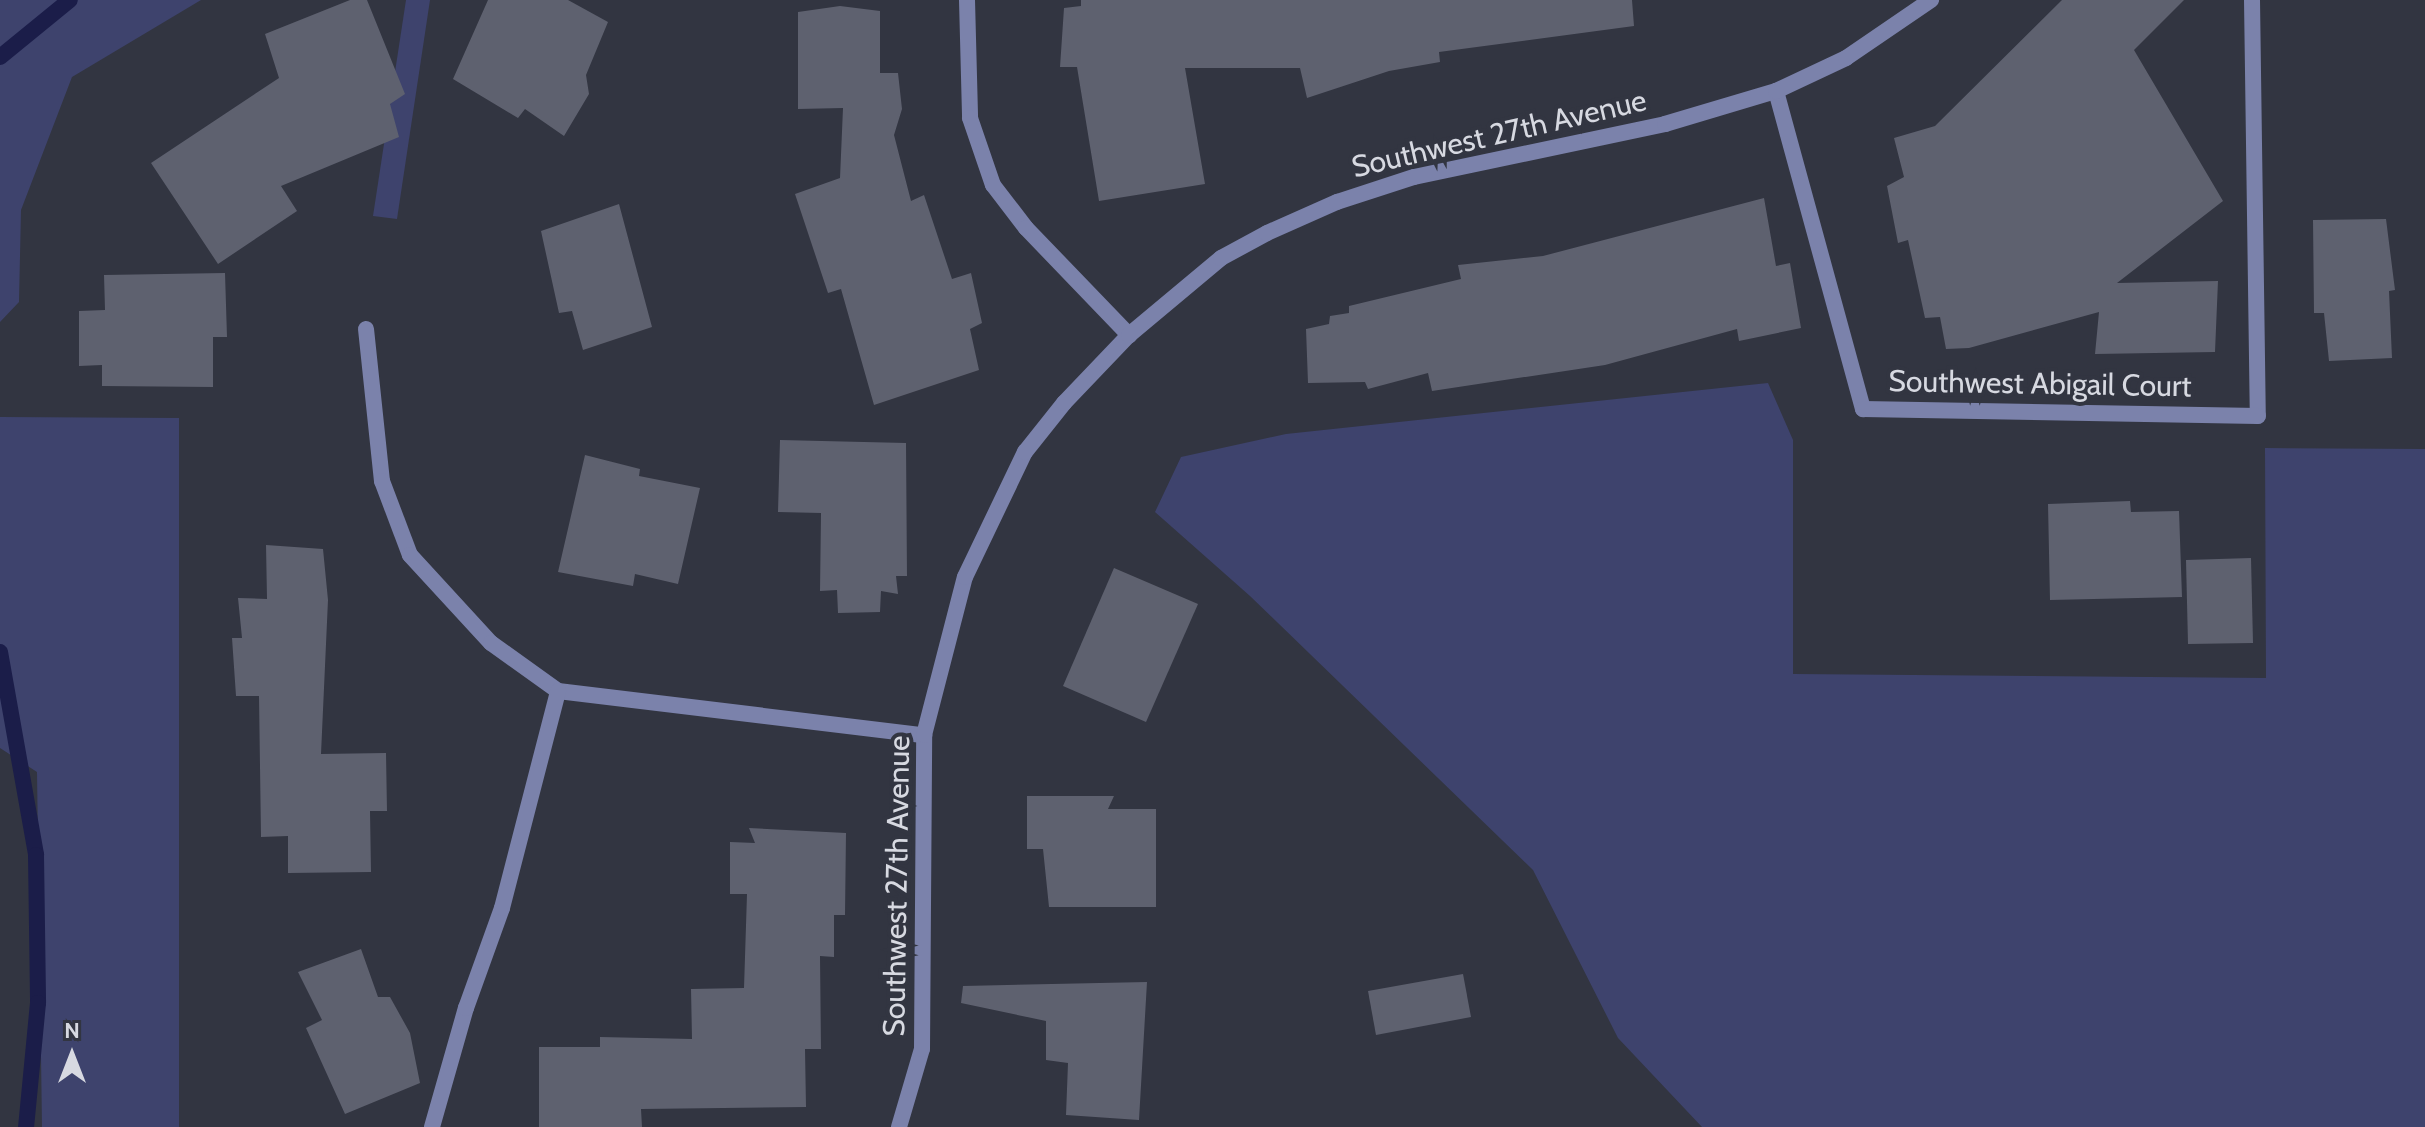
<!DOCTYPE html>
<html>
<head>
<meta charset="utf-8">
<style>
  body { margin:0 }
  #map { position:relative; width:2425px; height:1127px; overflow:hidden; background:#323541; font-family:Cabin,sans-serif }
  div>[style] { position:absolute }
  [style*='--x'] { left:calc(var(--x)*1px); top:calc(var(--y)*1px); width:calc(var(--w)*1px); rotate:calc(var(--a)*1deg) }
  .green>* { inset:0; background:#3e436d }
  .stream>* { height:16px; margin:-8px; padding:0 8px; transform-origin:8px; border-radius:8px; background:#1b1d49 }
  .building>* { inset:0; background:#5e616f }
  .lane>* { height:16px; margin:-8px; padding:0 8px; transform-origin:8px; border-radius:8px; background:#7b82ab }
  .street>* { height:16px; margin:-8px; padding:0 8px; transform-origin:8px; border-radius:8px; background:#7b82ab }
  span { translate:-50% -50%; white-space:nowrap; text-align:center; line-height:1.15; -webkit-text-stroke:8px #323541; paint-order:stroke }
  .street-label { font-size:30px; color:#d7d9e1 }
  .north { position:absolute; left:32px; top:1015px; width:80px; height:80px; -webkit-text-stroke:6px #323541; paint-order:stroke; rotate:0deg; font-size:22px; font-weight:700; line-height:32px; text-align:center; color:#d7d9e1 }
  .north::after { content:''; display:block; margin:auto; width:28px; height:36px; background:#d7d9e1; clip-path:polygon(50% 0,100% 100%,50% 72%,0 100%) }
</style>
</head>
<body>
<div id="map">
  <div class="green">
    <div style="clip-path:polygon(0 0,201px 0,72px 77px,21px 210px,19px 302px,0 322px)"></div>
    <div style="clip-path:polygon(406px 0,430px 0,397px 219px,373px 216px)"></div>
    <div style="clip-path:polygon(1768px 383px,1793px 440px,1793px 674px,2266px 678px,2265px 448px,2425px 449px,2425px 1127px,1702px 1127px,1618px 1038px,1533px 870px,1250px 596px,1155px 512px,1181px 457px,1286px 434px)"></div>
    <div style="clip-path:polygon(0 417px,179px 418px,179px 1127px,42px 1127px,37px 772px,0 748px)"></div>
  </div>
  <div class="stream">
    <div style="--x:0;--y:57;--w:90;--a:-39.2"></div>
    <div style="--x:0;--y:652;--w:206;--a:79.9"></div>
    <div style="--x:36;--y:855;--w:148;--a:89.2"></div>
    <div style="--x:38;--y:1003;--w:125;--a:95.5"></div>
  </div>
  <div class="building">
    <div style="clip-path:polygon(350px 0,367px 0,405px 94px,390px 104px,399px 137px,281px 186px,297px 211px,218px 264px,151px 163px,279px 78px,265px 34px)"></div>
    <div style="clip-path:polygon(488px 0,568px 0,608px 22px,586px 75px,589px 94px,564px 136px,525px 109px,518px 118px,453px 79px)"></div>
    <div style="clip-path:polygon(1081px 0,1632px 0,1634px 26px,1439px 52px,1440px 62px,1389px 71px,1307px 98px,1300px 68px,1185px 68px,1205px 184px,1099px 201px,1077px 67px,1060px 67px,1064px 8px,1081px 6px)"></div>
    <div style="clip-path:polygon(2062px 0,2184px 0,2134px 50px,2223px 201px,2117px 283px,2218px 281px,2215px 352px,2095px 354px,2099px 312px,1969px 348px,1946px 349px,1940px 317px,1925px 318px,1908px 240px,1898px 243px,1887px 186px,1904px 177px,1894px 138px,1935px 126px)"></div>
    <div style="clip-path:polygon(840px 6px,880px 11px,880px 73px,898px 73px,902px 109px,894px 135px,911px 201px,924px 195px,952px 279px,971px 273px,982px 323px,970px 329px,979px 370px,874px 405px,841px 289px,828px 293px,795px 194px,840px 178px,843px 108px,798px 109px,798px 12px)"></div>
    <div style="clip-path:polygon(1764px 198px,1776px 266px,1790px 263px,1801px 328px,1739px 341px,1737px 329px,1605px 365px,1432px 391px,1428px 373px,1368px 389px,1365px 382px,1308px 383px,1306px 329px,1329px 324px,1330px 316px,1349px 313px,1349px 306px,1461px 279px,1458px 265px,1543px 256px)"></div>
    <div style="clip-path:polygon(619px 204px,652px 327px,583px 350px,572px 311px,559px 313px,541px 231px)"></div>
    <div style="clip-path:polygon(2386px 219px,2395px 290px,2389px 291px,2392px 358px,2329px 361px,2324px 313px,2314px 313px,2313px 220px)"></div>
    <div style="clip-path:polygon(225px 273px,227px 337px,213px 337px,213px 387px,102px 386px,102px 365px,79px 366px,79px 311px,105px 310px,104px 275px)"></div>
    <div style="clip-path:polygon(780px 440px,906px 443px,907px 576px,896px 576px,898px 594px,881px 591px,880px 612px,838px 613px,837px 590px,820px 591px,821px 513px,778px 512px)"></div>
    <div style="clip-path:polygon(585px 455px,640px 469px,639px 476px,700px 488px,678px 584px,635px 574px,633px 586px,558px 572px)"></div>
    <div style="clip-path:polygon(2130px 501px,2131px 512px,2179px 511px,2182px 597px,2050px 600px,2048px 504px)"></div>
    <div style="clip-path:polygon(266px 545px,323px 549px,328px 600px,321px 754px,386px 753px,387px 811px,370px 811px,371px 872px,288px 873px,288px 836px,261px 837px,259px 696px,236px 696px,232px 638px,242px 638px,238px 598px,267px 599px)"></div>
    <div style="clip-path:polygon(2251px 558px,2253px 643px,2188px 644px,2186px 560px)"></div>
    <div style="clip-path:polygon(1114px 568px,1198px 604px,1146px 722px,1063px 686px)"></div>
    <div style="clip-path:polygon(1027px 796px,1114px 796px,1108px 809px,1156px 809px,1156px 907px,1049px 907px,1043px 849px,1027px 849px)"></div>
    <div style="clip-path:polygon(749px 828px,846px 833px,845px 915px,834px 915px,834px 957px,820px 956px,821px 1049px,805px 1049px,806px 1107px,641px 1109px,642px 1127px,539px 1127px,539px 1047px,600px 1047px,600px 1037px,692px 1039px,691px 989px,744px 988px,747px 894px,730px 894px,730px 842px,755px 843px)"></div>
    <div style="clip-path:polygon(361px 949px,378px 997px,390px 997px,410px 1033px,420px 1083px,345px 1114px,306px 1028px,322px 1020px,298px 972px)"></div>
    <div style="clip-path:polygon(1463px 974px,1471px 1017px,1376px 1035px,1368px 991px)"></div>
    <div style="clip-path:polygon(1147px 982px,1139px 1120px,1066px 1115px,1068px 1063px,1046px 1060px,1046px 1021px,961px 1003px,963px 986px)"></div>
  </div>
  <div class="lane">
    <div style="--x:2252;--y:0;--w:416;--a:89.2"></div>
    <div style="--x:432;--y:1127;--w:124;--a:-74.1"></div>
    <div style="--x:466;--y:1008;--w:106;--a:-70.2"></div>
  </div>
  <div class="street">
    <div style="--x:967;--y:0;--w:118;--a:88.5"></div>
    <div style="--x:970;--y:118;--w:71;--a:71.1"></div>
    <div style="--x:993;--y:185;--w:54;--a:52.5"></div>
    <div style="--x:1026;--y:228;--w:149;--a:46.1"></div>
    <div style="--x:1776;--y:91;--w:330;--a:74.7"></div>
    <div style="--x:1863;--y:409;--w:395;--a:1"></div>
    <div style="--x:366;--y:329;--w:153;--a:84"></div>
    <div style="--x:382;--y:481;--w:79;--a:69.3"></div>
    <div style="--x:410;--y:555;--w:120;--a:47.4"></div>
    <div style="--x:491;--y:643;--w:82;--a:35.6"></div>
    <div style="--x:558;--y:691;--w:369;--a:6.9"></div>
    <div style="--x:502;--y:908;--w:224;--a:-75.5"></div>
    <div style="--x:899;--y:1127;--w:81;--a:-73.6"></div>
    <div style="--x:922;--y:1049;--w:314;--a:-89.6"></div>
    <div style="--x:924;--y:735;--w:163;--a:-75.5"></div>
    <div style="--x:965;--y:577;--w:139;--a:-64.4"></div>
    <div style="--x:1025;--y:452;--w:63;--a:-51.5"></div>
    <div style="--x:1064;--y:403;--w:94;--a:-46.3"></div>
    <div style="--x:1129;--y:335;--w:120;--a:-39.9"></div>
    <div style="--x:1221;--y:258;--w:52;--a:-28.5"></div>
    <div style="--x:1267;--y:233;--w:77;--a:-23.9"></div>
    <div style="--x:1337;--y:202;--w:81;--a:-18"></div>
    <div style="--x:1414;--y:177;--w:257;--a:-11.9"></div>
    <div style="--x:1665;--y:124;--w:116;--a:-16.6"></div>
    <div style="--x:1776;--y:91;--w:77;--a:-25.2"></div>
    <div style="--x:1846;--y:58;--w:103;--a:-34.3"></div>
  </div>
  <div class="street-label">
    <span style="left:1499px;top:134px;rotate:-13deg">Southwest 27th Avenue</span>
    <span style="left:2040px;top:384px;rotate:1deg">Southwest Abigail Court</span>
    <span style="left:897px;top:886px;rotate:-89deg">Southwest 27th Avenue</span>
  </div>
  <div class="north">N</div>
</div>
</body>
</html>
